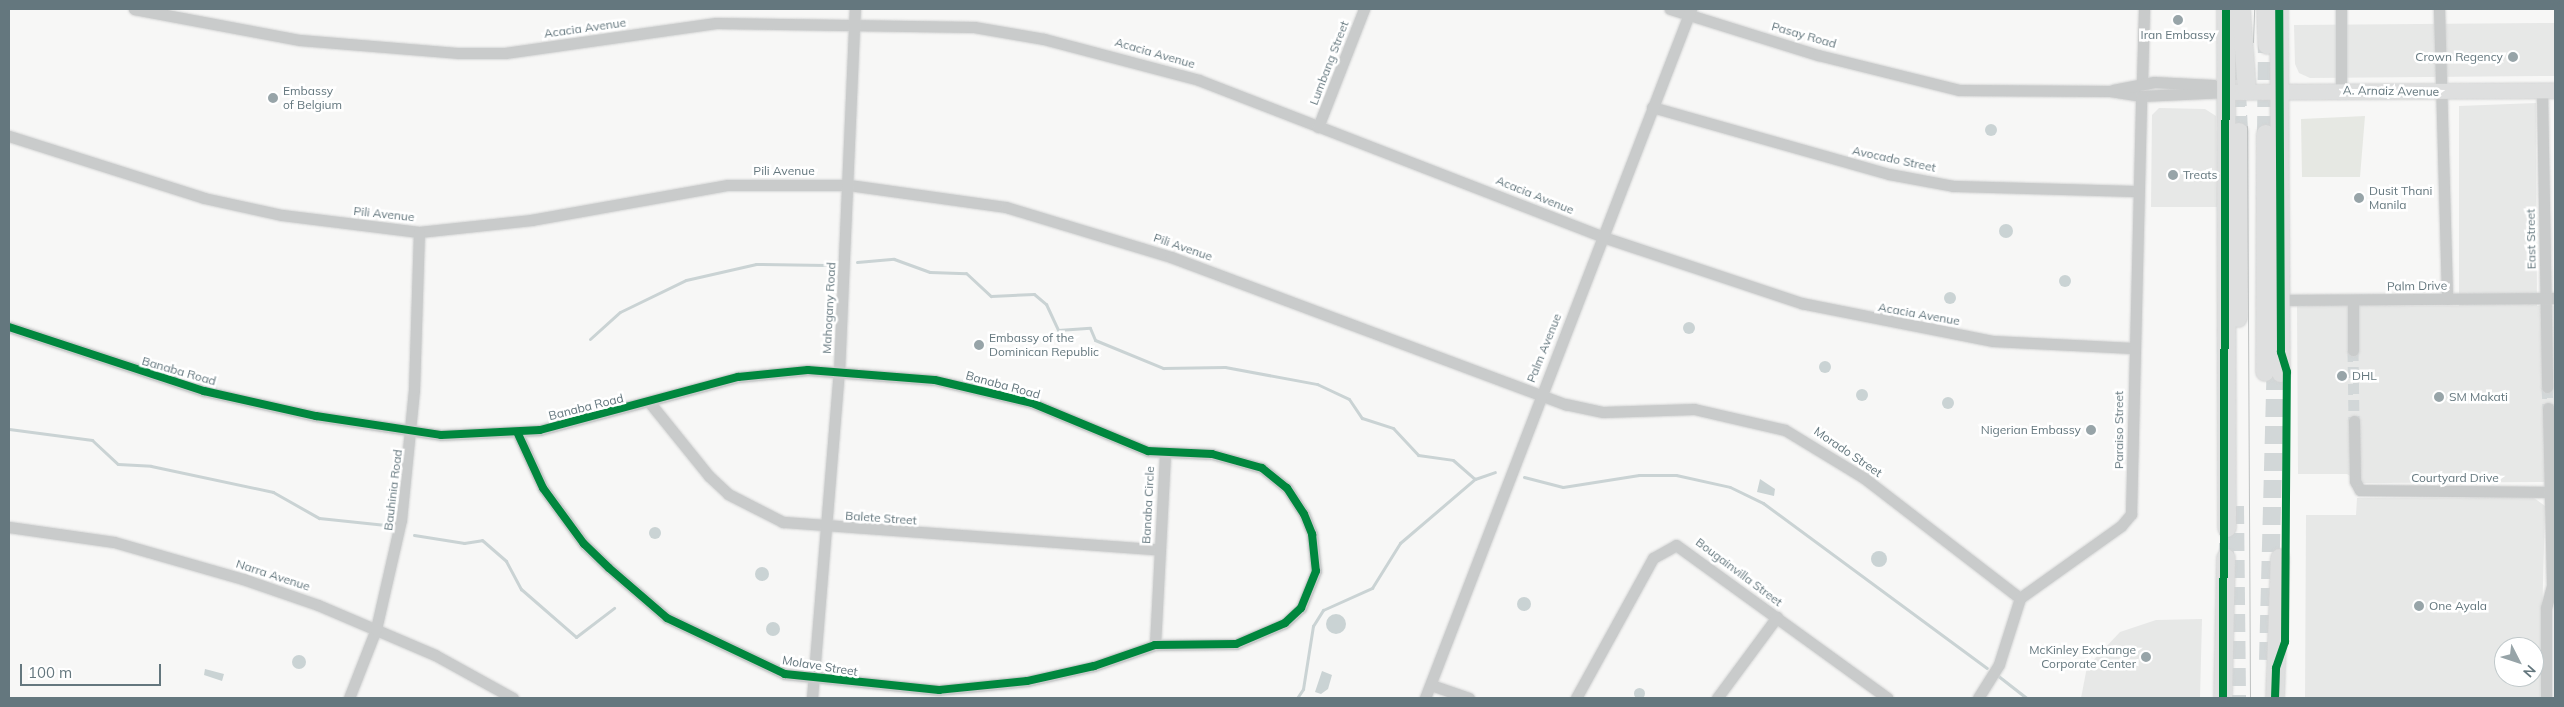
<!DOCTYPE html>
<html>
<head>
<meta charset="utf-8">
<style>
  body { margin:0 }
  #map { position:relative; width:2564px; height:707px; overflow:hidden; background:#f7f7f6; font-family:Mulish,sans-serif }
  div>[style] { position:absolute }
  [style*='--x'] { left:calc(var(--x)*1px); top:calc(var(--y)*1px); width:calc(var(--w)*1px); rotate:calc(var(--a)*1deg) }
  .built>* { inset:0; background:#e7e8e7 }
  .green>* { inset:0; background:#e6e8e3 }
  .water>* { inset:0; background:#cad3d4 }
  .round { border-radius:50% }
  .stream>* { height:3px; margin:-1.5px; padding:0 1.5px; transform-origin:1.5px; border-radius:1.5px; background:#cad3d4 }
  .minor-tunnel>* { height:11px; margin-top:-5.5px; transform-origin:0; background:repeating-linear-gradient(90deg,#d2d7d8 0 11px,transparent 0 16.5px) }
  .major-tunnel>* { height:15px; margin-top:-7.5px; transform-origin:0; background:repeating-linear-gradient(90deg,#d2d7d8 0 15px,transparent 0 23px) }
  .highway-tunnel>* { height:18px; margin-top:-9px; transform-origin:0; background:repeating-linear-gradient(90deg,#d2d7d8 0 18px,transparent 0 27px) }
  .roads { filter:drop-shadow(0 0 1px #d3d4d4) drop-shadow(0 0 1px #d3d4d4) }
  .minor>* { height:11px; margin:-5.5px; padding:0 5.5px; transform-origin:5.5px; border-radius:5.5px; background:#c9cbcb }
  .major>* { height:15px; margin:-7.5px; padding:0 7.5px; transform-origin:7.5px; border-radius:7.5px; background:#dedfdf }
  .highway>* { height:18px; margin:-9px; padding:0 9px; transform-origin:9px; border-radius:9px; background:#dedfdf }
  .tram>* { height:1px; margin:-0.5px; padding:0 0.5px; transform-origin:0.5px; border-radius:0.5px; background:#bec1c1 }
  .cycleway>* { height:8px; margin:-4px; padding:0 4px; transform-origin:4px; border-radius:4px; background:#00873e }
  .dots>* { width:14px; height:14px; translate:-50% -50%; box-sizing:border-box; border:2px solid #fff; border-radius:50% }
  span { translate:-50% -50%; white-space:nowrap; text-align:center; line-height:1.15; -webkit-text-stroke:5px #fff; paint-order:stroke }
  .street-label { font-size:12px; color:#64777e }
  .poi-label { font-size:12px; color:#64777e }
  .right { translate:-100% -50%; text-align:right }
  .left { translate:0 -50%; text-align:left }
  .frame { position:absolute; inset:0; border:10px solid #64777e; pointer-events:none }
  .north { position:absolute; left:2494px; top:637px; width:50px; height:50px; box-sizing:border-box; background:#fff; border:1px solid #c1c9cb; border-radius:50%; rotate:131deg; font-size:14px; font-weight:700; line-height:20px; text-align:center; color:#64777e }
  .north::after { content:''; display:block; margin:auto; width:18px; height:22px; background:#97a4a8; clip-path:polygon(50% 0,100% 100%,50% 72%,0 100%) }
  .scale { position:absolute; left:20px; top:664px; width:141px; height:22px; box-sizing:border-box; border:2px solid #64777e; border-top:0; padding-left:6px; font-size:15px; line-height:18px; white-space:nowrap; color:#64777e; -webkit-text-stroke:4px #fff; paint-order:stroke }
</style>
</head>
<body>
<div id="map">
  <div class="built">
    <div style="clip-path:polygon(2555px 23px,2555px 76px,2310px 78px,2299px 73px,2295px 64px,2294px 25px)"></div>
    <div style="clip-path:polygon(2536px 103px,2537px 306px,2555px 306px,2555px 482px,2363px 483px,2347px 474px,2298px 474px,2297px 305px,2459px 306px,2459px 106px)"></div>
    <div style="clip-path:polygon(2159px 108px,2205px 109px,2216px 116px,2217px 207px,2151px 207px,2152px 115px)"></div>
    <div style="clip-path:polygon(evenodd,2357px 498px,2534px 498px,2545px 506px,2540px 698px,2305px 698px,2306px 515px,2356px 515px,2357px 498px,2504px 647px,2534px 647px,2534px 677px,2504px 677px,2504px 647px)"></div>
    <div style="clip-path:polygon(2202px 619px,2200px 698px,2081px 698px,2087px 667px,2120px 632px,2156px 620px)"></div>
  </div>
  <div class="green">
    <div style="clip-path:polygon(2365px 116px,2360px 177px,2302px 177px,2301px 119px)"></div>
  </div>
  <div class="water">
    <div class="round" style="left:1985px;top:124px;width:12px;height:12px"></div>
    <div class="round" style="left:1999px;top:224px;width:14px;height:14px"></div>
    <div class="round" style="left:2059px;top:275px;width:12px;height:12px"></div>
    <div class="round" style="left:1944px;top:292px;width:12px;height:12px"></div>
    <div class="round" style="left:1683px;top:322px;width:12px;height:12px"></div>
    <div class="round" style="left:1819px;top:361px;width:12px;height:12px"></div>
    <div class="round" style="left:1856px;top:389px;width:12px;height:12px"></div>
    <div class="round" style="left:1942px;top:397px;width:12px;height:12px"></div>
    <div style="clip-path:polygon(1760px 479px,1775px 489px,1774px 496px,1757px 492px)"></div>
    <div class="round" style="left:649px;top:527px;width:12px;height:12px"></div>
    <div class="round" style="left:1871px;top:551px;width:16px;height:16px"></div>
    <div class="round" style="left:755px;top:567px;width:14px;height:14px"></div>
    <div class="round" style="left:1517px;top:597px;width:14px;height:14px"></div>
    <div class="round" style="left:1326px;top:614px;width:20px;height:20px"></div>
    <div class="round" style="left:766px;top:622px;width:14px;height:14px"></div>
    <div class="round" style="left:292px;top:655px;width:14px;height:14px"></div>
    <div style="clip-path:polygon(205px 669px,224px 674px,222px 681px,204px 675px)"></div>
    <div style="clip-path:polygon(1322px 671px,1332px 675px,1328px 689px,1321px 694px,1315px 692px)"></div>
    <div class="round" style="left:1633.5px;top:687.5px;width:11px;height:11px"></div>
  </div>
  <div class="stream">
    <div style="--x:857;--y:262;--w:37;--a:-5"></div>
    <div style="--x:894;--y:259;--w:38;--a:20"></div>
    <div style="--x:930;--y:272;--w:36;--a:2"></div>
    <div style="--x:966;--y:273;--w:34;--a:43"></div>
    <div style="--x:991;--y:296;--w:43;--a:-2.7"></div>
    <div style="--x:1034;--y:294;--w:16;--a:40"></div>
    <div style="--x:1046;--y:304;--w:29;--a:65"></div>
    <div style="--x:1058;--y:330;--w:32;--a:-4"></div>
    <div style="--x:1090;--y:328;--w:13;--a:67"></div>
    <div style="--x:1095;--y:340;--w:74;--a:22.4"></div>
    <div style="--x:1163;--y:368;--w:62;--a:-0.9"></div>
    <div style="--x:1225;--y:367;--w:94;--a:10.5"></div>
    <div style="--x:1317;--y:384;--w:35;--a:25"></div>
    <div style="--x:1349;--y:399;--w:23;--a:56"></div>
    <div style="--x:1362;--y:418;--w:33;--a:18"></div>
    <div style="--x:1393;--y:428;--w:37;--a:47"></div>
    <div style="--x:1418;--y:455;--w:35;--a:8"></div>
    <div style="--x:1453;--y:460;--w:29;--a:41"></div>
    <div style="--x:590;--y:339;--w:40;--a:-42"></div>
    <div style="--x:620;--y:312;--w:73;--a:-25.9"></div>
    <div style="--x:686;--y:280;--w:72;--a:-12.9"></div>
    <div style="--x:756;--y:264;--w:70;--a:0.8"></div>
    <div style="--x:9;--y:429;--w:84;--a:7.5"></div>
    <div style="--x:92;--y:440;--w:35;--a:43"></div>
    <div style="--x:118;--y:464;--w:33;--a:3"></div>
    <div style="--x:151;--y:466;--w:125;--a:12"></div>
    <div style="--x:273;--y:492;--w:53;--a:29.5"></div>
    <div style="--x:319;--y:518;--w:67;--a:6"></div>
    <div style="--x:1524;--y:477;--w:40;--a:14.4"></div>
    <div style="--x:1563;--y:487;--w:77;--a:-9"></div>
    <div style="--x:1639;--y:475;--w:37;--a:0"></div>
    <div style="--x:1676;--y:475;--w:55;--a:12.5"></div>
    <div style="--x:1730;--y:487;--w:37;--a:26"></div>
    <div style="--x:1763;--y:503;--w:278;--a:36.4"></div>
    <div style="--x:414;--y:535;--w:51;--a:9.1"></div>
    <div style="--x:464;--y:543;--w:18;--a:-9"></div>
    <div style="--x:482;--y:540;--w:32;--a:41"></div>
    <div style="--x:506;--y:561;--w:32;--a:62"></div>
    <div style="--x:521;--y:589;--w:73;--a:41.1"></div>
    <div style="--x:576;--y:637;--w:48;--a:-37.3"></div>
    <div style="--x:1997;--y:675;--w:37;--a:38"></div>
    <div style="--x:1297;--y:698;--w:11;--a:-56"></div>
    <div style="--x:1303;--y:689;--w:64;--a:-81"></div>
    <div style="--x:1313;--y:626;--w:19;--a:-58"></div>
    <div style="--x:1323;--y:610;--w:54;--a:-24.2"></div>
    <div style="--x:1372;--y:588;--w:53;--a:-58.1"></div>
    <div style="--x:1400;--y:543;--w:99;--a:-40.5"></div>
    <div style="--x:1475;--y:479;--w:21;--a:-19"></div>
  </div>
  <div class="minor-tunnel">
    <div style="--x:2353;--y:350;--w:71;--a:89.2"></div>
    <div style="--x:2547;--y:387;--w:21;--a:87"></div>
  </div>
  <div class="major-tunnel">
    <div style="--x:2226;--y:558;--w:30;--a:-88"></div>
  </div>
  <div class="highway-tunnel">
    <div style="--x:2234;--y:35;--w:97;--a:87"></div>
    <div style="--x:2266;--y:134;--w:89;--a:-89.4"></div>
    <div style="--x:2235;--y:506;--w:192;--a:89.4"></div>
    <div style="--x:2268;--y:660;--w:304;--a:-88.5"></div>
  </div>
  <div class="roads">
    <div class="minor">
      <div style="--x:134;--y:9;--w:169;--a:10.6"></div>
      <div style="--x:300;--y:40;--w:160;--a:4.7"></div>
      <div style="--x:459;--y:53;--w:46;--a:0"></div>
      <div style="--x:505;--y:53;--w:213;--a:-8.1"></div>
      <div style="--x:716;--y:23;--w:258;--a:0.9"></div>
      <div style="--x:974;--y:27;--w:71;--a:9.7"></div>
      <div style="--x:1044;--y:39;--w:160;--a:14.8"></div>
      <div style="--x:1199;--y:80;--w:433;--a:21.2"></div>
      <div style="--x:1603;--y:237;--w:209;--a:18.4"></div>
      <div style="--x:1801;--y:303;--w:196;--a:11.2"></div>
      <div style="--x:1993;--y:341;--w:140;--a:2.9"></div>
      <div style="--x:1670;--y:9;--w:155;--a:17.3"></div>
      <div style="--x:1818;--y:55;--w:145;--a:13.9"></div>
      <div style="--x:1959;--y:90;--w:151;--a:0.4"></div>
      <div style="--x:2110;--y:91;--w:31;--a:9"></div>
      <div style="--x:2141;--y:96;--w:85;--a:-2.7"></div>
      <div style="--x:2341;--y:9;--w:82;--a:90"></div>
      <div style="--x:2439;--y:9;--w:290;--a:88.4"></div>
      <div style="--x:2142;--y:82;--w:73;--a:-88.4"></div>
      <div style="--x:2113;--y:90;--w:42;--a:-11"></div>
      <div style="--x:2154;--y:82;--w:59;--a:2.9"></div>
      <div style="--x:2213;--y:85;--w:15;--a:28"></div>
      <div style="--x:2542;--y:91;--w:296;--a:89"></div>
      <div style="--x:1652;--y:107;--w:246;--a:15.8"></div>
      <div style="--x:1889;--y:174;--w:65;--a:10.6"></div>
      <div style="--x:1953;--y:186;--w:184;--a:1.6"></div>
      <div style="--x:1318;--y:127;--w:127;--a:-68.7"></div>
      <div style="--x:9;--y:136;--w:205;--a:17.6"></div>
      <div style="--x:204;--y:198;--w:80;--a:12.3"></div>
      <div style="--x:282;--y:215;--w:138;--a:7.1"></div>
      <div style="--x:419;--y:232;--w:113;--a:-6.1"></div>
      <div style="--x:531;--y:220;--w:200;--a:-10.1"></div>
      <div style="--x:728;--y:185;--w:121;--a:0"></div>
      <div style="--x:849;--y:185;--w:159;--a:8"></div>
      <div style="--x:1006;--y:207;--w:172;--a:16.9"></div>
      <div style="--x:1171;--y:257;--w:421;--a:20.5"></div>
      <div style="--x:1565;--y:404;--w:39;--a:12"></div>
      <div style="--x:1603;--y:412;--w:91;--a:-1.9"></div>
      <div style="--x:1694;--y:409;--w:93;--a:13"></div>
      <div style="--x:1785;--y:430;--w:92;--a:31.3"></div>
      <div style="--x:1864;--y:478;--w:197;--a:37.6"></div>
      <div style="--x:2280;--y:300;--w:275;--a:-0.4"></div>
      <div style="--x:2353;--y:301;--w:49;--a:90"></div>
      <div style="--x:9;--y:327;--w:205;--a:18.2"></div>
      <div style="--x:204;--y:391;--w:115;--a:12.6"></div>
      <div style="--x:316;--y:416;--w:126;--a:8.6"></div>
      <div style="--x:441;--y:435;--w:99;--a:-2.9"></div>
      <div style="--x:540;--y:430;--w:205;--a:-15"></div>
      <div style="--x:738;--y:377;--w:70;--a:-5.7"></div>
      <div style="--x:808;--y:370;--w:127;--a:4.5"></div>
      <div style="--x:935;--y:380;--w:100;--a:13.3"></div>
      <div style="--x:1032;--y:403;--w:126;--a:22.5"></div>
      <div style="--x:1148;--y:451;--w:64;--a:2.7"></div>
      <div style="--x:1212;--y:454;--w:52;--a:15.6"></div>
      <div style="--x:1262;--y:468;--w:32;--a:39"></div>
      <div style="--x:1287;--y:488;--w:31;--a:57"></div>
      <div style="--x:1304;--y:514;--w:22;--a:68"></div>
      <div style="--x:1312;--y:534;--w:37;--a:84"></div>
      <div style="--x:1316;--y:571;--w:40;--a:112"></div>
      <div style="--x:1301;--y:608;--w:22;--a:137"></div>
      <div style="--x:1285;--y:623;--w:53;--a:156.8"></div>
      <div style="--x:1236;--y:644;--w:81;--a:179.3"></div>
      <div style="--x:1155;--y:645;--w:65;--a:161"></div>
      <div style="--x:1094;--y:666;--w:69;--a:167.4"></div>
      <div style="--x:1027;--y:681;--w:88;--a:174.2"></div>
      <div style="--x:939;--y:690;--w:155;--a:-174.1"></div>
      <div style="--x:785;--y:674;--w:131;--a:-154.6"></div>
      <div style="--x:667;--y:618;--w:77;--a:-139.2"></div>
      <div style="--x:609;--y:568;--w:35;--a:-136"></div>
      <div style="--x:584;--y:544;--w:69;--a:-126.2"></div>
      <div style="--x:543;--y:488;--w:60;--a:-114.8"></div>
      <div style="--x:650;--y:403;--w:94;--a:51.1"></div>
      <div style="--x:709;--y:476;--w:26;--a:43"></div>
      <div style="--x:728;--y:494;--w:62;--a:27"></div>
      <div style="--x:783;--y:522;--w:378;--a:4.2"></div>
      <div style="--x:2354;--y:421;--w:60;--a:89"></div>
      <div style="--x:2355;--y:481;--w:10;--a:61"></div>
      <div style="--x:2360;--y:490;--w:190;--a:0.6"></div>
      <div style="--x:9;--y:527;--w:106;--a:8.1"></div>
      <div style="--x:114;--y:542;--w:134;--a:16"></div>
      <div style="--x:243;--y:579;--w:79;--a:19.1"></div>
      <div style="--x:318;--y:605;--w:127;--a:23.1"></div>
      <div style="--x:435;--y:655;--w:89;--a:28.9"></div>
      <div style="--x:1155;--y:645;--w:191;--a:-87"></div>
      <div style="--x:1431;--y:685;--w:40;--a:18.9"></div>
      <div style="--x:349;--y:698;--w:74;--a:-68.6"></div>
      <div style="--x:376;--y:629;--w:112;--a:-77.1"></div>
      <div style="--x:401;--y:520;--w:131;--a:-84.3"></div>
      <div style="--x:414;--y:390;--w:158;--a:-88.2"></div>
      <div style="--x:812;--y:698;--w:327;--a:-85.3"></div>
      <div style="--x:839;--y:372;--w:363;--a:-87.5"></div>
      <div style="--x:1425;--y:698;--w:739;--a:-68.89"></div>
      <div style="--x:1576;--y:698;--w:160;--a:-61.2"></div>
      <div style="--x:1653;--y:558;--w:26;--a:-29"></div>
      <div style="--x:1676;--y:545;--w:261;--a:35.9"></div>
      <div style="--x:1717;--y:698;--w:101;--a:-53.5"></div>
      <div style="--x:1978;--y:698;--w:40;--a:-58"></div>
      <div style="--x:1999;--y:664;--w:69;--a:-72.3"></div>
      <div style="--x:2020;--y:598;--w:124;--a:-35.5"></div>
      <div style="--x:2121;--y:526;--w:16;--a:-50"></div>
      <div style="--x:2131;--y:514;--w:418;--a:-88.6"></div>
      <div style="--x:2546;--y:698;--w:90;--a:-90"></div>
      <div style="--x:2546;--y:608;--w:24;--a:-75"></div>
      <div style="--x:2552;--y:585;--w:177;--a:-91.3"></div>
    </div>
    <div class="major">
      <div style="--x:2226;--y:92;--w:329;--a:-0.3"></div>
    </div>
    <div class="highway">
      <div style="--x:2226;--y:9;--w:519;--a:89.89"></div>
      <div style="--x:2241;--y:9;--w:82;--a:85.8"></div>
      <div style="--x:2266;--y:9;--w:36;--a:88"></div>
      <div style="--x:2279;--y:9;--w:364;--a:89.7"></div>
      <div style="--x:2238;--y:318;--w:186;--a:-89.7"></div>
      <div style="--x:2265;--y:372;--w:238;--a:-89.8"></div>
      <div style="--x:2223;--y:698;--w:140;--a:-88.8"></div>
      <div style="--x:2275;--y:698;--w:140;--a:-88"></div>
    </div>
  </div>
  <div class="tram">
    <div style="--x:2253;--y:42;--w:33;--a:-88"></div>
    <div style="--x:2247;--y:126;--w:572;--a:89.7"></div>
  </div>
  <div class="cycleway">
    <div style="--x:9;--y:327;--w:205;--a:18.2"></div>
    <div style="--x:204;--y:391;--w:115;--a:12.6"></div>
    <div style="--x:316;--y:416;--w:126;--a:8.6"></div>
    <div style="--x:441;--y:435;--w:99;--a:-2.9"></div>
    <div style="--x:540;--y:430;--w:205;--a:-15"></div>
    <div style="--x:738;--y:377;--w:70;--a:-5.7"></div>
    <div style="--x:808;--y:370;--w:127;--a:4.5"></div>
    <div style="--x:935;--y:380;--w:100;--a:13.3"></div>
    <div style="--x:1032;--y:403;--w:126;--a:22.5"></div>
    <div style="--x:1148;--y:451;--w:64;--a:2.7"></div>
    <div style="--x:1212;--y:454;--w:52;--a:15.6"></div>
    <div style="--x:1262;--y:468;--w:32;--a:39"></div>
    <div style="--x:1287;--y:488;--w:31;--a:57"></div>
    <div style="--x:1304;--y:514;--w:22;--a:68"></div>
    <div style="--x:1312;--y:534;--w:37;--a:84"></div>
    <div style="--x:1316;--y:571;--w:40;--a:112"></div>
    <div style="--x:1301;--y:608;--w:22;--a:137"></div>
    <div style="--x:1285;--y:623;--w:53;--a:156.8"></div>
    <div style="--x:1236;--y:644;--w:81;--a:179.3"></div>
    <div style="--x:1155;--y:645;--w:65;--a:161"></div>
    <div style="--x:1094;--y:666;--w:69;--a:167.4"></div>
    <div style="--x:1027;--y:681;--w:88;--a:174.2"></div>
    <div style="--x:939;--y:690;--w:155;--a:-174.1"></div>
    <div style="--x:785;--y:674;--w:131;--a:-154.6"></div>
    <div style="--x:667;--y:618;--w:77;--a:-139.2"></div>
    <div style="--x:609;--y:568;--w:35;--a:-136"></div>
    <div style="--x:584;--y:544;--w:69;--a:-126.2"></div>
    <div style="--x:543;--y:488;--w:60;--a:-114.8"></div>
    <div style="--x:2223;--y:698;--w:689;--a:-89.75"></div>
    <div style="--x:2275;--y:698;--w:30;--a:-88"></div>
    <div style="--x:2276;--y:668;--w:28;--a:-71"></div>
    <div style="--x:2285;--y:642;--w:270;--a:-89.6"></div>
    <div style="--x:2287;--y:372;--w:21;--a:-107"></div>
    <div style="--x:2281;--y:352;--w:343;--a:-90.3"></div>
  </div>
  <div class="dots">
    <div style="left:2178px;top:20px;background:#97a4a8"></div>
    <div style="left:2513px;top:57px;background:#97a4a8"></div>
    <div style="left:273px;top:98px;background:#97a4a8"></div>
    <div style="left:2173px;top:175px;background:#97a4a8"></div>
    <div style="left:2359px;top:198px;background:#97a4a8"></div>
    <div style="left:979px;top:345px;background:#97a4a8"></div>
    <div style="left:2342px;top:376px;background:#97a4a8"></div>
    <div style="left:2439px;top:397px;background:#97a4a8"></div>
    <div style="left:2091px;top:430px;background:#97a4a8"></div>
    <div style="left:2419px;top:606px;background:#97a4a8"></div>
    <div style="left:2146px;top:657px;background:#97a4a8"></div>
  </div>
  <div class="street-label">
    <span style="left:585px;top:28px;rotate:-8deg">Acacia Avenue</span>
    <span style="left:1804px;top:35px;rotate:16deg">Pasay Road</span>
    <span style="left:1155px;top:53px;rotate:16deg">Acacia Avenue</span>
    <span style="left:1329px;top:63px;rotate:-69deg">Lumbang Street</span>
    <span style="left:2391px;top:91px;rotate:1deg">A. Arnaiz Avenue</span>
    <span style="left:1894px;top:159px;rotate:12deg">Avocado Street</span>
    <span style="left:784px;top:171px">Pili Avenue</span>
    <span style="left:1535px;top:195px;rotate:22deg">Acacia Avenue</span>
    <span style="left:384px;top:214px;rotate:6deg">Pili Avenue</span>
    <span style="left:2531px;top:239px;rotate:-91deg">East Street</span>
    <span style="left:1183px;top:247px;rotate:19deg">Pili Avenue</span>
    <span style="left:2417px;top:286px;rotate:-1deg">Palm Drive</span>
    <span style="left:829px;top:308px;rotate:-87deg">Mahogany Road</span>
    <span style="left:1919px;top:314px;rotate:10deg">Acacia Avenue</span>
    <span style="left:1544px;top:348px;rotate:-68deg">Palm Avenue</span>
    <span style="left:179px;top:371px;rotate:16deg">Banaba Road</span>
    <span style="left:1003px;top:385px;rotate:15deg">Banaba Road</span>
    <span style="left:586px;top:407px;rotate:-14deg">Banaba Road</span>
    <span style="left:2119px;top:430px;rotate:-90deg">Paraiso Street</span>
    <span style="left:1848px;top:452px;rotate:34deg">Morado Street</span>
    <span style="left:2455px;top:478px">Courtyard Drive</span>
    <span style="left:393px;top:490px;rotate:-83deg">Bauhinia Road</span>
    <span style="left:1148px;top:505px;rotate:-87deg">Banaba Circle</span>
    <span style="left:881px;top:518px;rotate:4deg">Balete Street</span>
    <span style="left:1739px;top:572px;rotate:37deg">Bougainvilla Street</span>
    <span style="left:273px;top:575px;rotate:18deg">Narra Avenue</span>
    <span style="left:820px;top:666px;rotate:9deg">Molave Street</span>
  </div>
  <div class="poi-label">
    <span style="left:2178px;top:35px">Iran Embassy</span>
    <span class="right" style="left:2503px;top:57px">Crown Regency</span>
    <span class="left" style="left:283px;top:98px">Embassy<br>of Belgium</span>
    <span class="left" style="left:2183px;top:175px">Treats</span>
    <span class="left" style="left:2369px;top:198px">Dusit Thani<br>Manila</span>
    <span class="left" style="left:989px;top:345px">Embassy of the<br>Dominican Republic</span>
    <span class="left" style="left:2352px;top:376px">DHL</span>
    <span class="left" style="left:2449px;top:397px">SM Makati</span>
    <span class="right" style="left:2081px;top:430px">Nigerian Embassy</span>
    <span class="left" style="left:2429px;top:606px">One Ayala</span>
    <span class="right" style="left:2136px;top:657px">McKinley Exchange<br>Corporate Center</span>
  </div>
  <div class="frame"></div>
  <div class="north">N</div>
  <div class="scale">100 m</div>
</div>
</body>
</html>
